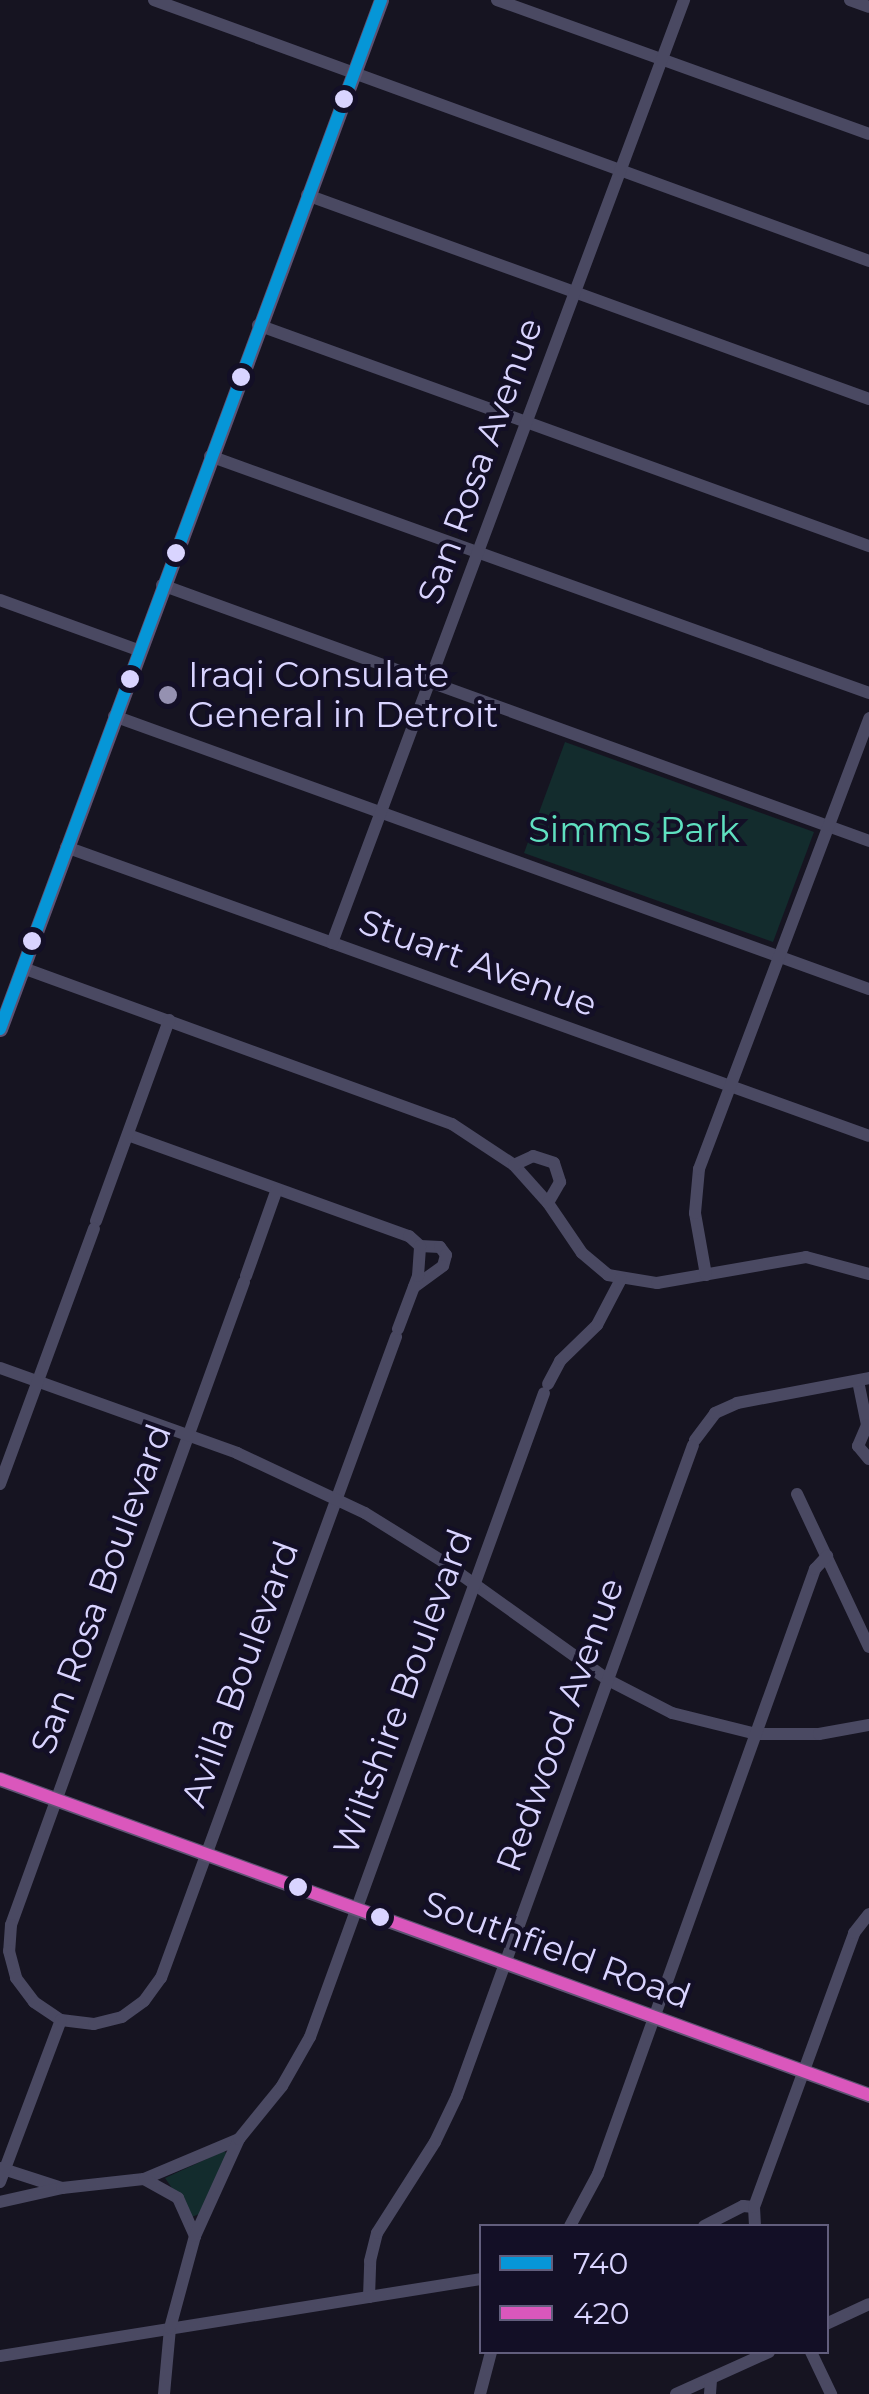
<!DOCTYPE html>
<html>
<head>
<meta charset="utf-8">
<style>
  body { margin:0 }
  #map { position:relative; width:869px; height:2394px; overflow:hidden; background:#161421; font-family:Montserrat,sans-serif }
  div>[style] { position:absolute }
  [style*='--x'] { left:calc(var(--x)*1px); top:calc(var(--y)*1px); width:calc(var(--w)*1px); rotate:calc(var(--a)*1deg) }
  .green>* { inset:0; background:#132c2d }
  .minor>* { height:12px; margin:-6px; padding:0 6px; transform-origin:6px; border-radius:6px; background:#4a4962 }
  .major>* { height:15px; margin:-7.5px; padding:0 7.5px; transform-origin:7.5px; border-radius:7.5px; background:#5e5373 }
  .bus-1>* { height:12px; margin:-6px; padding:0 6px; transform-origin:6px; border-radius:6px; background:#0696d7 }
  .bus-2>* { height:12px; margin:-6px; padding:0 6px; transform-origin:6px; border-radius:6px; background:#da57bc }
  .dots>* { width:28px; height:28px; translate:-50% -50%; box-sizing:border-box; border:5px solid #130f26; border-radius:50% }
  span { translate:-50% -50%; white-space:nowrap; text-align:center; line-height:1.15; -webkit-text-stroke:8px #130f26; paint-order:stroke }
  .street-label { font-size:35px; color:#d9d4ff }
  .poi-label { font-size:35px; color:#d9d4ff }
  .left { translate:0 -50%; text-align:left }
  .park-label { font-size:35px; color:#5fe0c0 }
  .legend { position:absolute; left:479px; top:2224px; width:350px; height:130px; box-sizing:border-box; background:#130f26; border:2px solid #625e7d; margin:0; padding:12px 18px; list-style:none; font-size:30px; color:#d9d4ff }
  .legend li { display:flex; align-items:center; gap:20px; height:50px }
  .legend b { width:50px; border:2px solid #625e7d }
</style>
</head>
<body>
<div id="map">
  <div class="green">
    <div style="clip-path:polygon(565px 742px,814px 832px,773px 942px,524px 853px)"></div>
    <div style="clip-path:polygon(224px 2151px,227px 2154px,199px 2214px,192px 2217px,165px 2178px)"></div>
  </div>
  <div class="minor">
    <div style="--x:154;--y:0;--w:761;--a:20.05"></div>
    <div style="--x:497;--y:0;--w:395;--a:19.8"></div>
    <div style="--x:850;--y:0;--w:20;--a:20"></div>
    <div style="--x:307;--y:195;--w:598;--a:19.95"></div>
    <div style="--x:258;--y:325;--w:650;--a:19.89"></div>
    <div style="--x:210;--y:456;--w:700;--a:19.78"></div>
    <div style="--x:162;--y:585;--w:752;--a:19.9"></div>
    <div style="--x:0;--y:600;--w:147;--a:19.9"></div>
    <div style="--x:114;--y:716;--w:803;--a:19.88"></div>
    <div style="--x:66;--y:847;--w:853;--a:19.79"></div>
    <div style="--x:332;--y:943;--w:1007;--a:-69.53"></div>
    <div style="--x:23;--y:968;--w:456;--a:20"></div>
    <div style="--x:452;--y:1124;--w:74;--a:33.5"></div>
    <div style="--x:514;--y:1165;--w:51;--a:48.2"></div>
    <div style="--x:548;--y:1203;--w:60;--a:55.8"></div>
    <div style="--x:582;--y:1253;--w:34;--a:40"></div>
    <div style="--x:608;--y:1275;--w:50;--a:9.3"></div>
    <div style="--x:657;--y:1283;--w:151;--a:-9.9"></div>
    <div style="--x:806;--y:1257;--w:65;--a:15.1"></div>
    <div style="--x:128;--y:1135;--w:299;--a:19.8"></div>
    <div style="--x:409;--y:1236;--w:15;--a:42"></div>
    <div style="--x:420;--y:1246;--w:20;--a:3"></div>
    <div style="--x:440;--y:1247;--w:10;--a:53"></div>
    <div style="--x:446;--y:1255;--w:11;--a:105"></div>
    <div style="--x:443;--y:1266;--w:36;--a:144"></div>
    <div style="--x:514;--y:1165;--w:21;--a:-25"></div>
    <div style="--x:533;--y:1156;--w:22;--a:18"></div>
    <div style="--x:554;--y:1163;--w:20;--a:72"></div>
    <div style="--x:560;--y:1182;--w:24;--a:120"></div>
    <div style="--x:96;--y:1221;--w:214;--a:-70"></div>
    <div style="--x:706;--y:1275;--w:63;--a:-100.1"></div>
    <div style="--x:695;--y:1213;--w:44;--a:-84.8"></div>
    <div style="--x:699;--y:1169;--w:482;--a:-69.3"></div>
    <div style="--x:246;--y:1276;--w:92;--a:-70.4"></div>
    <div style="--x:244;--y:1282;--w:684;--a:109.92"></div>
    <div style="--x:11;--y:1925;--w:26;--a:94"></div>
    <div style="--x:9;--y:1951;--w:28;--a:75"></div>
    <div style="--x:16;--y:1978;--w:30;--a:53"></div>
    <div style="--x:34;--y:2002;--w:32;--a:34"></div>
    <div style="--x:61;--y:2020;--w:33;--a:7"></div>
    <div style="--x:94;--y:2024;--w:29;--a:-14"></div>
    <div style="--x:122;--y:2017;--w:27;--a:-36"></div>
    <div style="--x:144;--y:2001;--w:29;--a:-54"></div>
    <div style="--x:161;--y:1978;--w:683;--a:-69.87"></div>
    <div style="--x:398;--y:1329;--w:57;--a:-69.3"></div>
    <div style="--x:418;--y:1276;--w:30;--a:-86"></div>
    <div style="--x:0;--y:1368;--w:252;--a:19.7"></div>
    <div style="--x:237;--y:1453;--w:141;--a:25.1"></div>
    <div style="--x:365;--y:1513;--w:91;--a:31.9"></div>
    <div style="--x:442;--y:1561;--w:204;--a:35.6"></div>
    <div style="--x:608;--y:1680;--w:72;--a:27.3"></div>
    <div style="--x:672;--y:1713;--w:87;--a:14"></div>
    <div style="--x:756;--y:1734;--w:63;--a:0"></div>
    <div style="--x:819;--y:1734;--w:51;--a:-10.2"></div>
    <div style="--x:858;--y:1381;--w:45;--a:78.4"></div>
    <div style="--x:867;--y:1425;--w:23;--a:113"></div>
    <div style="--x:858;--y:1446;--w:17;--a:50"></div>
    <div style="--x:548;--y:1384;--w:26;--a:-62"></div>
    <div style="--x:560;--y:1361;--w:52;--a:-44.2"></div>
    <div style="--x:597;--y:1325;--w:52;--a:-62.4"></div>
    <div style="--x:695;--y:1440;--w:34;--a:-53"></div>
    <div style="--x:715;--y:1413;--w:24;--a:-24"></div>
    <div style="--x:737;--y:1403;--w:134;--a:-10.7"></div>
    <div style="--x:0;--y:1484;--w:272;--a:-69.8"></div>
    <div style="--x:797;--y:1494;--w:169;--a:64.8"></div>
    <div style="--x:0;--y:2168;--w:65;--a:17.9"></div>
    <div style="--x:144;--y:2179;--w:103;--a:-22.8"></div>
    <div style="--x:0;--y:2182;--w:173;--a:-69.4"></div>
    <div style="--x:0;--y:2202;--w:64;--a:-12.7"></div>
    <div style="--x:62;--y:2188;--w:82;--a:-6.3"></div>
    <div style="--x:144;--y:2179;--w:39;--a:29"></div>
    <div style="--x:178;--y:2198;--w:42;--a:65.9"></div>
    <div style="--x:570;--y:2226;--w:59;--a:-61.7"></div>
    <div style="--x:598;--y:2174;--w:643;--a:-70.27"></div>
    <div style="--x:815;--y:1569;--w:18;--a:-47"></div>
    <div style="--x:704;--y:2226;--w:44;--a:-27.1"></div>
    <div style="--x:743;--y:2206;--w:11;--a:5"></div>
    <div style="--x:755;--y:2226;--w:19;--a:-93"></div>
    <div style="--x:754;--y:2207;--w:292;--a:-69.9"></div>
    <div style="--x:854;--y:1933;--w:24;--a:-52"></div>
    <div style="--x:369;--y:2297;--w:36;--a:-88"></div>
    <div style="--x:370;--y:2261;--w:29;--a:-76"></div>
    <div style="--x:377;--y:2233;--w:108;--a:-57.5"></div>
    <div style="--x:435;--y:2142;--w:51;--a:-64.4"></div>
    <div style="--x:457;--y:2096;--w:692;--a:-70.07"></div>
    <div style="--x:826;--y:2324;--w:47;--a:-24.9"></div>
    <div style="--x:811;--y:2352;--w:47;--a:64.5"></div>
    <div style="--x:0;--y:2356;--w:488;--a:-9.1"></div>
    <div style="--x:164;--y:2394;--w:66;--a:-84.8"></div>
    <div style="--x:170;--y:2328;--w:95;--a:-74.8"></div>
    <div style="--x:195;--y:2236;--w:107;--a:-65.6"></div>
    <div style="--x:239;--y:2139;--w:68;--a:-50.9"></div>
    <div style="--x:282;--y:2086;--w:56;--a:-60.3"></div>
    <div style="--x:310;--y:2037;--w:685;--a:-70.03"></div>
    <div style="--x:480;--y:2394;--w:43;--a:-75.3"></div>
    <div style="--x:676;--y:2394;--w:102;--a:-24.3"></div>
    <div style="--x:710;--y:2394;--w:15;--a:-86"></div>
  </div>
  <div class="major">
    <div style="--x:0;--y:1029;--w:1097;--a:-69.68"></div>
    <div style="--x:0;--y:1779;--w:925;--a:19.98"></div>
  </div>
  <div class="bus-1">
    <div style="--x:0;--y:1029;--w:1097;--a:-69.68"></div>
  </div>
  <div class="bus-2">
    <div style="--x:0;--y:1779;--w:925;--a:19.98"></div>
  </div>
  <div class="dots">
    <div style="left:344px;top:99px;background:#d9d4ff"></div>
    <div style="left:241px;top:377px;background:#d9d4ff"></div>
    <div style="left:176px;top:553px;background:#d9d4ff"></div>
    <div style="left:130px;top:679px;background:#d9d4ff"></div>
    <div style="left:168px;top:695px;background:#9591b1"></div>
    <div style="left:32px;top:941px;background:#d9d4ff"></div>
    <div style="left:298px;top:1887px;background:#d9d4ff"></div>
    <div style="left:380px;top:1917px;background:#d9d4ff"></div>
  </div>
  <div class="street-label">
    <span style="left:480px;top:461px;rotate:-70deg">San Rosa Avenue</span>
    <span style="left:478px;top:963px;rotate:20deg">Stuart Avenue</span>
    <span style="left:101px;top:1589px;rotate:-70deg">San Rosa Boulevard</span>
    <span style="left:240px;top:1674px;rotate:-70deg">Avilla Boulevard</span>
    <span style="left:403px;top:1692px;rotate:-70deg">Wiltshire Boulevard</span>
    <span style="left:560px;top:1725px;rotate:-70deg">Redwood Avenue</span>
    <span style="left:557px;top:1950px;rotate:20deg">Southfield Road</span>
  </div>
  <div class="poi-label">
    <span class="left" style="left:188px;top:695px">Iraqi Consulate<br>General in Detroit</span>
  </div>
  <div class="park-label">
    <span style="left:634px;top:830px">Simms Park</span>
  </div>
  <ul class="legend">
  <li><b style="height:12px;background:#0696d7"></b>740</li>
  <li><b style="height:12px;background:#da57bc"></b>420</li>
  </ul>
</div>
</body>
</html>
